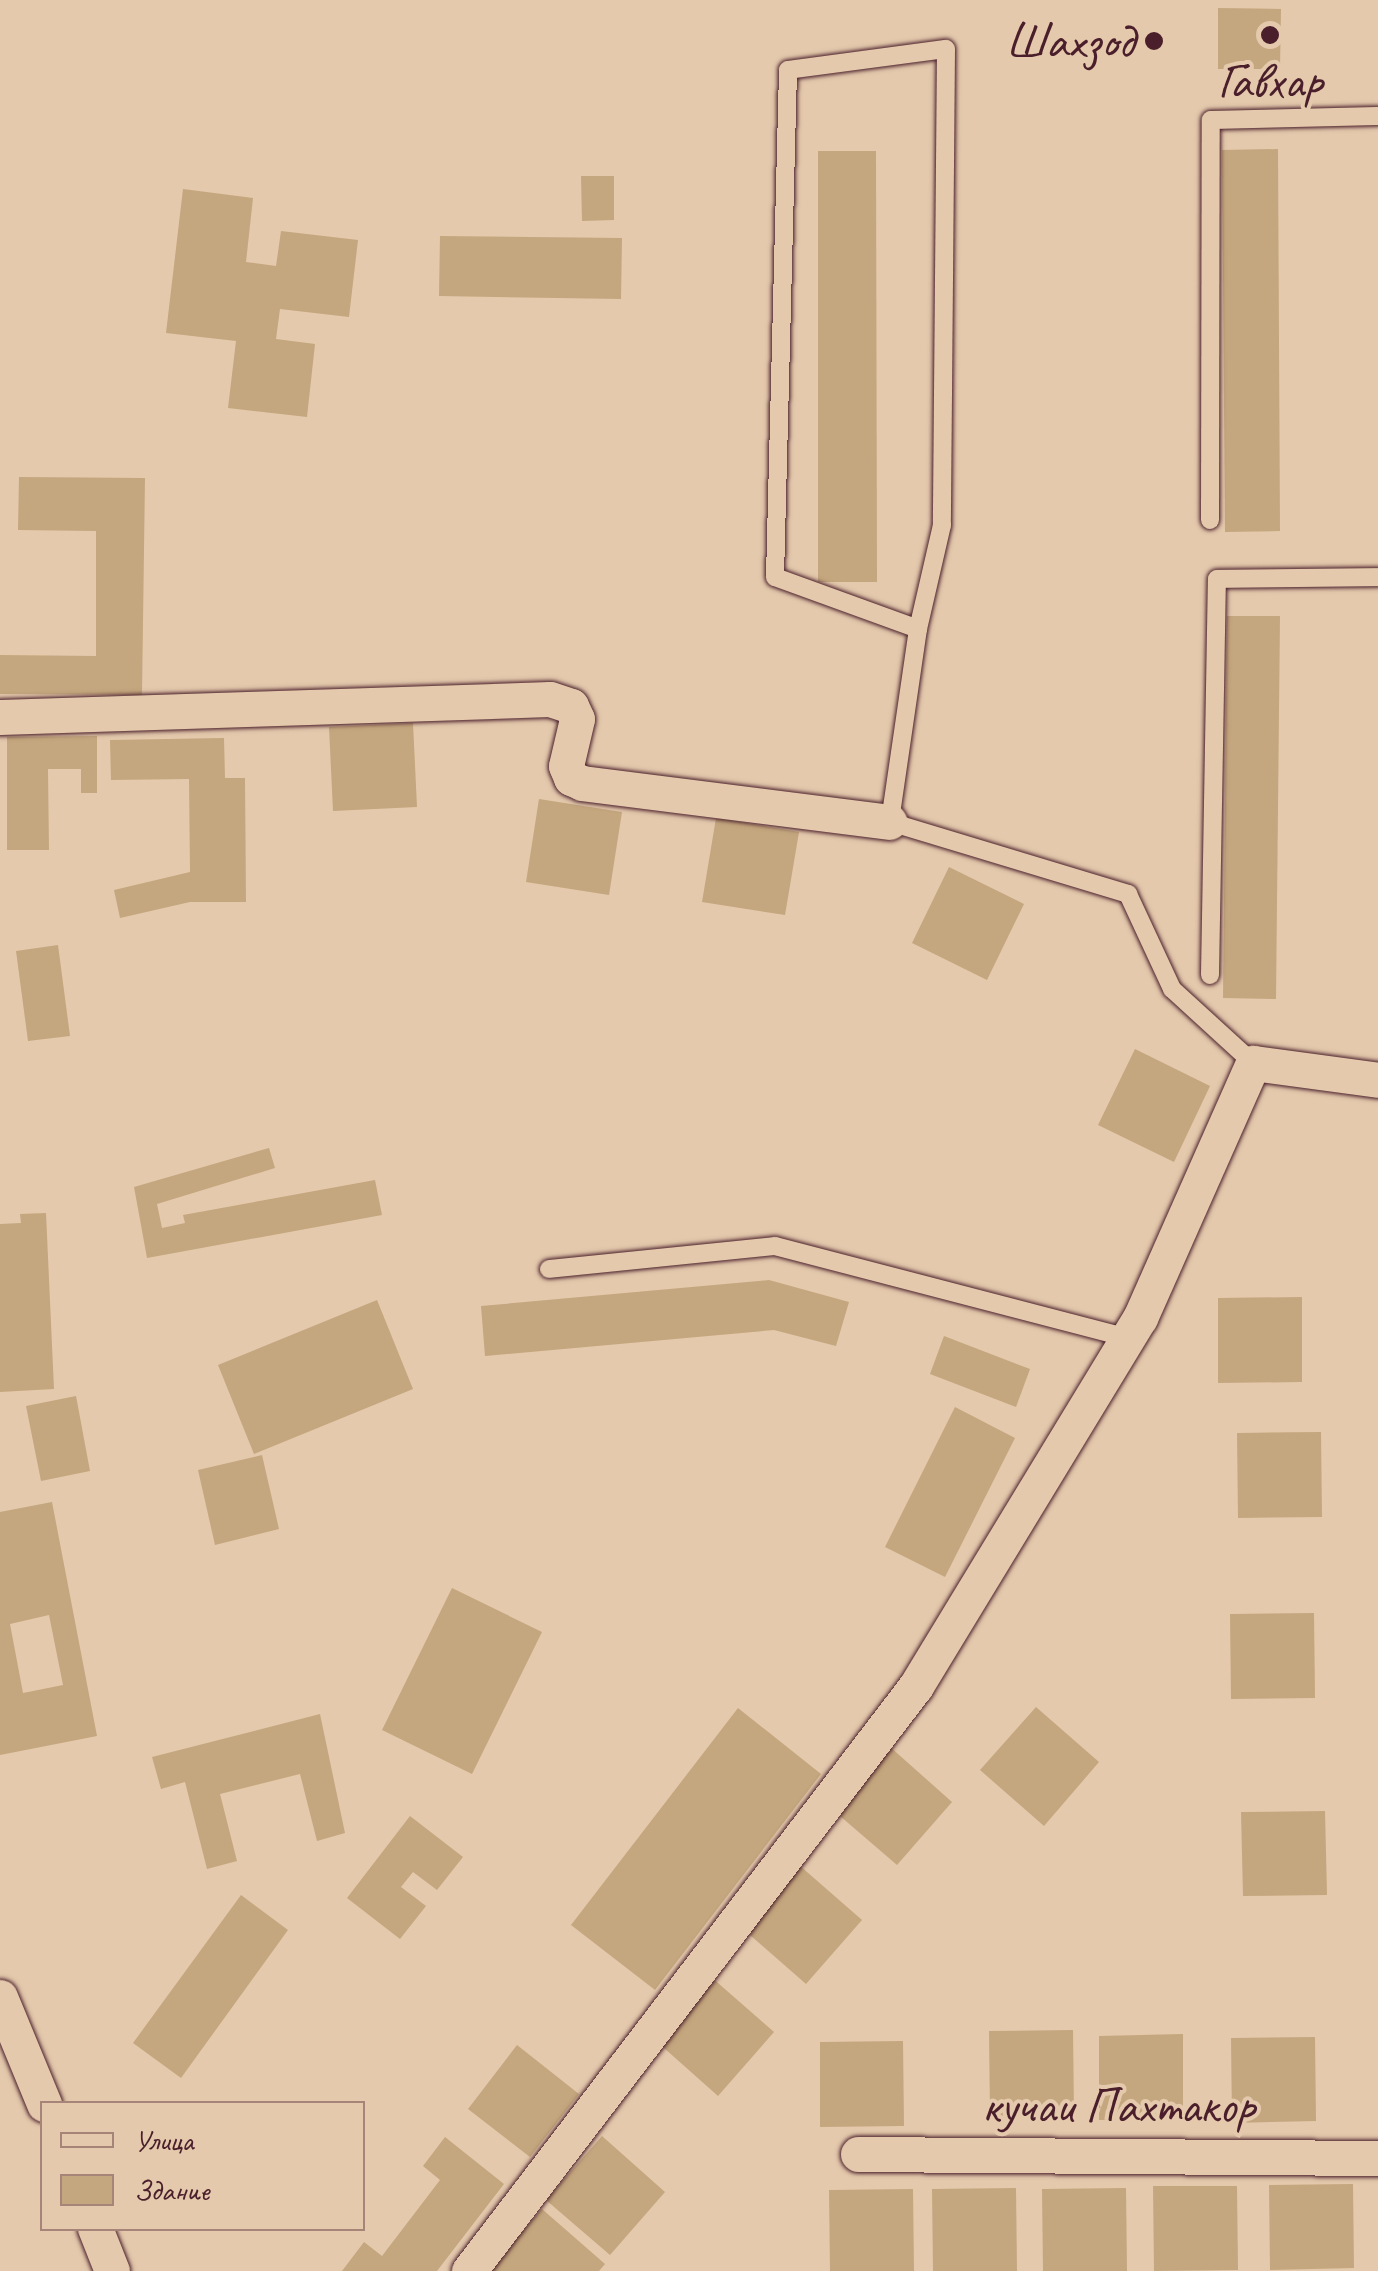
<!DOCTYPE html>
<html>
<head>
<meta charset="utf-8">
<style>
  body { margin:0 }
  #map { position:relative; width:1378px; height:2271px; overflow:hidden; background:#e4c9ac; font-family:Caveat,sans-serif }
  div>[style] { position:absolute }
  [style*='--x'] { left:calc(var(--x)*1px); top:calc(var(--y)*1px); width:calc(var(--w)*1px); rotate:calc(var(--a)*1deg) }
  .building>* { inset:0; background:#c4a77e }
  .roads { filter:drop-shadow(0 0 2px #4a1f2b) drop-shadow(0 0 2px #4a1f2b) }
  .service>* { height:18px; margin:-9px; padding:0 9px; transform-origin:9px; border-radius:9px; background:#e4c9ac }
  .minor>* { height:35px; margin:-17.5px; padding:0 17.5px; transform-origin:17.5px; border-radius:17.5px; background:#e4c9ac }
  .dots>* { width:28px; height:28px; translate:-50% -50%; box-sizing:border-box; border:5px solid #e4c9ac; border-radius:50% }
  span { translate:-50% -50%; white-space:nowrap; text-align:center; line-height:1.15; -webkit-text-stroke:8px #e4c9ac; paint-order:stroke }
  .poi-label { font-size:50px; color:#4a1f2b }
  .right { translate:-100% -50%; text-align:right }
  .street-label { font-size:50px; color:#4a1f2b }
  .legend { position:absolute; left:40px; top:2101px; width:325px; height:130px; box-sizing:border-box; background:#e4c9ac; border:2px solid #a68578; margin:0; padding:12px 18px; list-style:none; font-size:30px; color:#4a1f2b }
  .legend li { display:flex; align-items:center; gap:20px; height:50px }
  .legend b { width:50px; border:2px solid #a68578 }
</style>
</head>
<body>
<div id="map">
  <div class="building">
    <div style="clip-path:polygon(1218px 8px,1281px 9px,1280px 69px,1218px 69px)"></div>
    <div style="clip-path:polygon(1278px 149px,1280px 531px,1225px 532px,1222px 150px)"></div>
    <div style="clip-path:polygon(818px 151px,876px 151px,877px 582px,818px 582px)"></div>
    <div style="clip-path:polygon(581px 176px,614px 176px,614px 220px,582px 221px)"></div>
    <div style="clip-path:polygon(183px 189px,253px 198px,246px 262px,276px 266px,281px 231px,358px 240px,349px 317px,280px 309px,276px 339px,315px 344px,307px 417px,228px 408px,236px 341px,166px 333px)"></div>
    <div style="clip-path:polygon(440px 236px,622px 238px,621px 299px,439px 296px)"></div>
    <div style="clip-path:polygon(19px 477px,145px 478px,142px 695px,0 694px,0 655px,96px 656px,96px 531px,18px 530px)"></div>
    <div style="clip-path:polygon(1227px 616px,1280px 616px,1276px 999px,1223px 998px)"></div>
    <div style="clip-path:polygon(413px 723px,417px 807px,333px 811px,329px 727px)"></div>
    <div style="clip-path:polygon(97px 736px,97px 793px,81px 793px,81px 769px,48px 769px,49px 850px,7px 850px,7px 737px)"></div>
    <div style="clip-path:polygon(224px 738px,225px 778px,245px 778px,246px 902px,190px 902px,120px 918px,114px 890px,190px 872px,189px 779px,111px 780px,110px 740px)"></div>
    <div style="clip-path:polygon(539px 799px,622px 812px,609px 895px,526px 882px)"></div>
    <div style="clip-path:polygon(716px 818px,799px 832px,785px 915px,702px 902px)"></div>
    <div style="clip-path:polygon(949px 867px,1024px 904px,987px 980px,912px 943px)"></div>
    <div style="clip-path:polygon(58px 945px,70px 1036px,28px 1041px,16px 951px)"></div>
    <div style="clip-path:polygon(1135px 1049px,1210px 1086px,1174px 1162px,1098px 1125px)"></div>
    <div style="clip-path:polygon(269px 1148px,275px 1168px,157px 1204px,162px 1228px,185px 1223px,183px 1215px,375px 1180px,382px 1215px,147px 1258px,134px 1187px)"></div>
    <div style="clip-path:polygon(46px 1213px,54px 1389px,0 1392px,0 1224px,21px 1223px,20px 1214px)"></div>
    <div style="clip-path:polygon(769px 1280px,849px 1302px,836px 1346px,774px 1330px,485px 1356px,481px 1306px)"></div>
    <div style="clip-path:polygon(1302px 1297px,1302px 1382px,1218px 1383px,1218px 1298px)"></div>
    <div style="clip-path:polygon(377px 1300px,413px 1389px,254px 1454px,218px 1365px)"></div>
    <div style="clip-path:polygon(944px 1336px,1030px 1369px,1016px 1407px,930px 1374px)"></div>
    <div style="clip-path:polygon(76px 1396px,90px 1471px,41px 1481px,26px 1406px)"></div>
    <div style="clip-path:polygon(955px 1407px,1015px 1438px,945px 1577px,885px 1547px)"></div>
    <div style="clip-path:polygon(1321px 1432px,1322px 1517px,1238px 1518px,1237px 1433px)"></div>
    <div style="clip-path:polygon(262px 1455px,279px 1529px,215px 1545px,198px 1470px)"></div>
    <div style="clip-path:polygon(evenodd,52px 1502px,97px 1736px,0 1755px,0 1512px,52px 1502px,49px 1615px,63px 1685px,23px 1693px,10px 1624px,49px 1615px)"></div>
    <div style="clip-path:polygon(452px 1588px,542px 1632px,472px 1774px,382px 1730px)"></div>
    <div style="clip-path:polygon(1314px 1613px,1315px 1698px,1231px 1699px,1230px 1614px)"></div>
    <div style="clip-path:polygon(1036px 1707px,1099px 1762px,1044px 1826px,980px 1770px)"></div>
    <div style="clip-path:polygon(738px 1708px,821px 1774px,655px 1990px,571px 1925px)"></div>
    <div style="clip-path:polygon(320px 1714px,345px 1833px,317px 1841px,300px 1774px,220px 1794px,237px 1861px,207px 1869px,185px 1782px,161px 1789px,152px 1757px)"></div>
    <div style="clip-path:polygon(889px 1746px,952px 1802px,897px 1865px,833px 1810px)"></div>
    <div style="clip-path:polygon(1325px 1811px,1327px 1895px,1243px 1896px,1241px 1812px)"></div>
    <div style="clip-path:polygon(410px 1816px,463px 1857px,437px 1890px,413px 1872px,401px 1887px,426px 1906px,400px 1939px,347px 1898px)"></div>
    <div style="clip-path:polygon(799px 1865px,862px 1920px,806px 1984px,743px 1929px)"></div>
    <div style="clip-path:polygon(241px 1895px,288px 1930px,181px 2078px,133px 2043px)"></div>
    <div style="clip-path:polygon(710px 1976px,774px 2032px,718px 2096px,655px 2040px)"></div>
    <div style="clip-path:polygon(1073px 2030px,1074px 2115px,990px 2116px,989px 2031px)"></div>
    <div style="clip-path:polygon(1183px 2034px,1183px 2119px,1099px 2120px,1099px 2036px)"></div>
    <div style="clip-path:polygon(1315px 2037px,1316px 2121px,1232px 2123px,1231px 2038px)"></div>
    <div style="clip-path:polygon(903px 2041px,904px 2126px,820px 2127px,820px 2042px)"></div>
    <div style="clip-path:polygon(517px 2045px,579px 2094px,530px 2157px,468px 2109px)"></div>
    <div style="clip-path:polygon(602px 2136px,665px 2192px,610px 2255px,546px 2200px)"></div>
    <div style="clip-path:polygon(445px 2137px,504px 2184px,437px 2271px,342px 2271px,364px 2242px,382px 2256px,440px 2180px,423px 2166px)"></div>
    <div style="clip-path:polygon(1353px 2184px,1354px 2268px,1270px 2270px,1269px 2185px)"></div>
    <div style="clip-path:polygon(1153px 2186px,1237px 2186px,1238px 2270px,1154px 2271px)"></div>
    <div style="clip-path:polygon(1016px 2188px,1017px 2271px,933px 2271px,932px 2189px)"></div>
    <div style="clip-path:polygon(1126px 2188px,1127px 2271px,1043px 2271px,1042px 2189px)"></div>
    <div style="clip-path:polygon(913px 2189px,914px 2271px,830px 2271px,829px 2190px)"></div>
    <div style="clip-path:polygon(542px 2209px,605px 2264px,599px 2271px,488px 2271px)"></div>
  </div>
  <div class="roads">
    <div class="service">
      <div style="--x:1210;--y:520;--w:400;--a:-89.9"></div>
      <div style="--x:1211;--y:120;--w:167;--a:-1.4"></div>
      <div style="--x:918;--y:629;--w:152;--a:-160"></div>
      <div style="--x:775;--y:577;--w:507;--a:-88.53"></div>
      <div style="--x:788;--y:70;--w:159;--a:-7.6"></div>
      <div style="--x:946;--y:49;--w:476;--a:90.5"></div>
      <div style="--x:942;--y:525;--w:107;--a:103"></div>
      <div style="--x:918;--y:629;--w:195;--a:98.3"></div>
      <div style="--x:890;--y:822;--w:249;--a:16.8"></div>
      <div style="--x:1128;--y:894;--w:105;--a:65.1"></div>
      <div style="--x:1172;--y:989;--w:110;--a:42.4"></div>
      <div style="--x:1210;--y:975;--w:396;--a:-89"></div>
      <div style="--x:1217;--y:579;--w:161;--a:-0.7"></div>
      <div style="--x:549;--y:1269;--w:227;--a:-5.8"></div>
      <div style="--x:775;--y:1246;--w:365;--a:14.6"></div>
    </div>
    <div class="minor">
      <div style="--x:0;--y:717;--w:550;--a:-1.87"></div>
      <div style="--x:550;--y:699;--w:22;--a:18"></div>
      <div style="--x:571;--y:706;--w:14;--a:65"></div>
      <div style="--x:577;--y:719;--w:48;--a:103.2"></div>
      <div style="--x:566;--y:766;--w:13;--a:67"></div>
      <div style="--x:571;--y:778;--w:12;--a:24"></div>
      <div style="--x:582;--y:783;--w:310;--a:7.2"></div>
      <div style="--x:0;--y:1997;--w:116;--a:67.6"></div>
      <div style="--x:858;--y:2154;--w:520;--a:0.44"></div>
      <div style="--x:95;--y:2228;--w:46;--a:68.4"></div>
      <div style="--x:469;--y:2271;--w:736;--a:-52.62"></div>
      <div style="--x:916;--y:1686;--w:431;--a:-58.7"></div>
      <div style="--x:1140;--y:1318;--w:279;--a:-66.1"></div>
      <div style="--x:1253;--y:1063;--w:126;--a:7.7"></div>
    </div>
  </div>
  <div class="dots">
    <div style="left:1270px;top:35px;background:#4a1f2b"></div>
    <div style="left:1154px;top:41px;background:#4a1f2b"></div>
  </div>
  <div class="poi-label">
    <span class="right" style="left:1134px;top:41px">Шахзод</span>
    <span style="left:1270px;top:81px">Гавхар</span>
  </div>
  <div class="street-label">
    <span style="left:1118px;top:2106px">кучаи Пахтакор</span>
  </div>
  <ul class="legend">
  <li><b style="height:12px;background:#e4c9ac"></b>Улица</li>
  <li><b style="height:28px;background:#c4a77e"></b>Здание</li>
  </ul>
</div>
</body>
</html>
